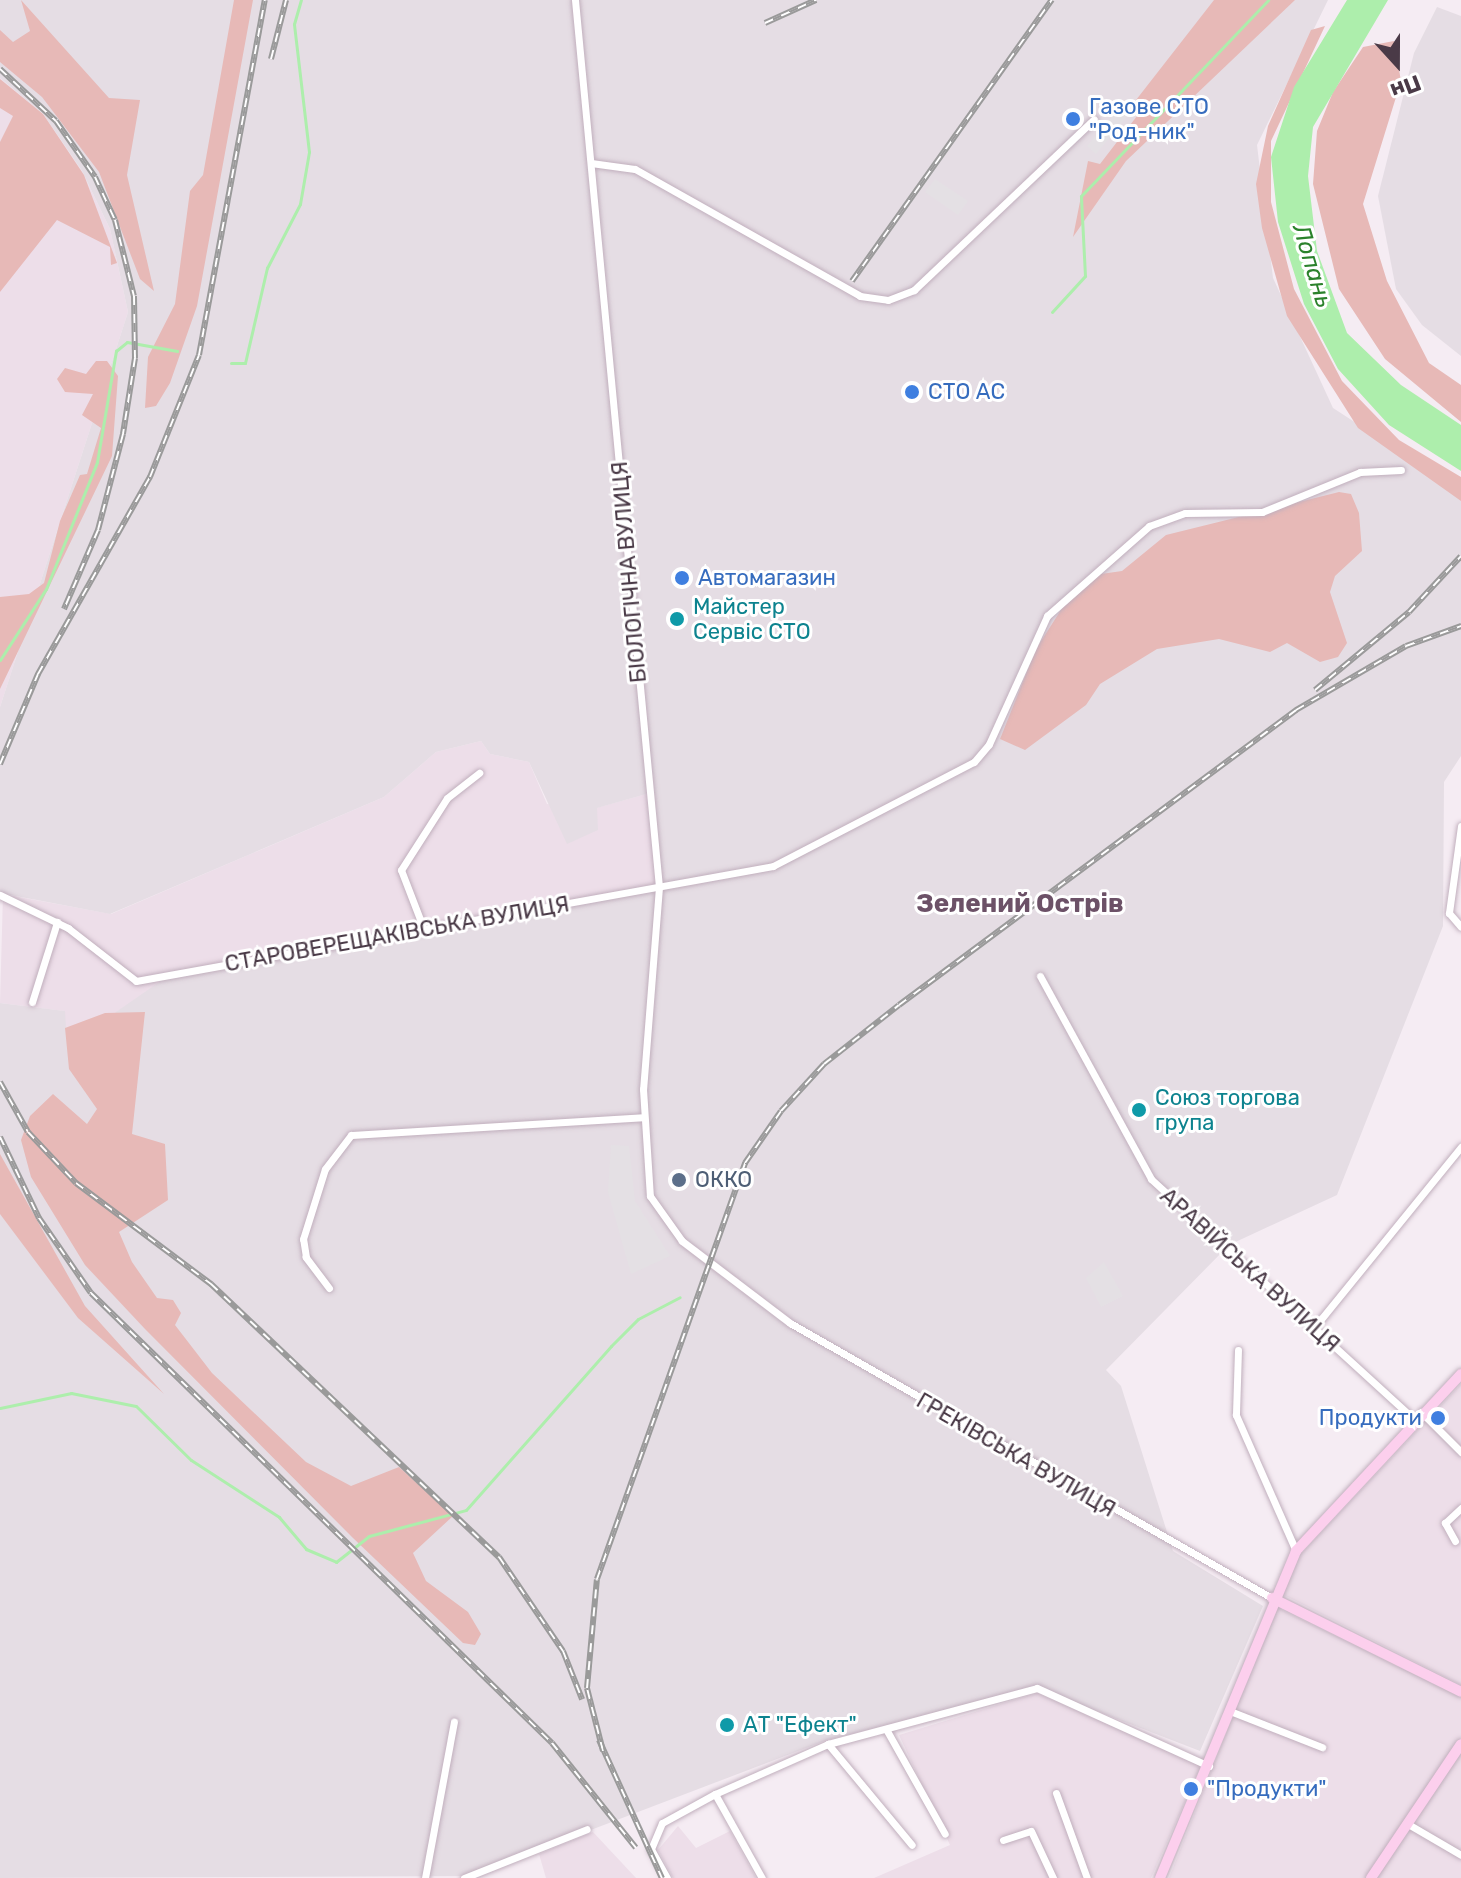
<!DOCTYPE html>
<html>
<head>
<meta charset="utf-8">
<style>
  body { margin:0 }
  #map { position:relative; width:1461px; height:1878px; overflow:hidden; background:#f5ecf3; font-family:Rubik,sans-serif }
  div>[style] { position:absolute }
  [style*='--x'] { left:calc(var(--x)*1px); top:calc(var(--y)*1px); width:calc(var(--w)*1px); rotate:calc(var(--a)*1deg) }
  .residential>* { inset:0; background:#eddee9 }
  .industrial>* { inset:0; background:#e5dde4 }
  .green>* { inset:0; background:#e7b9b7 }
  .parking>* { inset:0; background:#e4e0e4 }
  .water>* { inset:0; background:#adeeac }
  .stream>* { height:3px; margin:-1.5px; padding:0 1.5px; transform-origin:1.5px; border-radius:1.5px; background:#adeeac }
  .roads { filter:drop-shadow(0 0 2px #c1afbd) drop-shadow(0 0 2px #c1afbd) }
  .street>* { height:7px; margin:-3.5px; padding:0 3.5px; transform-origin:3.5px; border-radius:3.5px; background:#fff }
  .secondary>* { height:10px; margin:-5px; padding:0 5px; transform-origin:5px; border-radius:5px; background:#fccfed }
  .rail>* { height:6px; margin-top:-3px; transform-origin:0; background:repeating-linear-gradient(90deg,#fff 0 9px,#9a9a9a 0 18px); box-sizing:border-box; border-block:2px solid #9a9a9a }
  .dots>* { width:22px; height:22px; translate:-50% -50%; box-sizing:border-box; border:4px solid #fff; border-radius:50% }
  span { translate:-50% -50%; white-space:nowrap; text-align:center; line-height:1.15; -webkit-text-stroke:6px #fff; paint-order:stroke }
  .shop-label { font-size:22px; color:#366cbe }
  .left { translate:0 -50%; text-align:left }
  .right { translate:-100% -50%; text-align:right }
  .street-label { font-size:22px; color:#4a3a47 }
  .culture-label { font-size:22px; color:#0d838f }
  .service-label { font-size:22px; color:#4e5e75 }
  .water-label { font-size:24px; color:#2b822c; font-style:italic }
  .quarter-label { font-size:26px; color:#6c5167; font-weight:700 }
  .north { position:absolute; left:1357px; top:24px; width:80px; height:80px; -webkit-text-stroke:6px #fff; paint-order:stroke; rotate:159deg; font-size:22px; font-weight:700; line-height:32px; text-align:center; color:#4a3a47 }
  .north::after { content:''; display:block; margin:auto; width:28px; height:36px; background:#4a3a47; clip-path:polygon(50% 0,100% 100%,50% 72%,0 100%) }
</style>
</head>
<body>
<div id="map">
  <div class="residential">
    <div style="clip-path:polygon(0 78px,43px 114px,82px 171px,110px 229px,128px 312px,0 707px)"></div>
    <div style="clip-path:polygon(481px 741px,490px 754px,529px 762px,547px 804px,596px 808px,650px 793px,659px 887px,132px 1002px,103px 1021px,65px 1028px,64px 1011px,0 1003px,3px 894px,111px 914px,384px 797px,436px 752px)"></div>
    <div style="clip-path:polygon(1461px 1384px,1461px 1685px,1282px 1594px,1300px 1555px)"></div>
    <div style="clip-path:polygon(1276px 1607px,1461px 1697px,1461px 1737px,1367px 1878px,1169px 1878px)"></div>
    <div style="clip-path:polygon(1037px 1693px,1201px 1766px,1151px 1878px,874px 1878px,950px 1845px,899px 1735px)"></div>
    <div style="clip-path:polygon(1461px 1750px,1461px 1878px,1375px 1878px)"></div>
    <div style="clip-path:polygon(678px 1826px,696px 1848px,730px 1831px,756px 1878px,673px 1878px,658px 1850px)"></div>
    <div style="clip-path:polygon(593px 1832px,636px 1878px,546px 1878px,539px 1854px)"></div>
  </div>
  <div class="industrial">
    <div style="clip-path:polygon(0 0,1328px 0,1257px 145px,1273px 278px,1333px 408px,1461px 491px,1461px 756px,1444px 782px,1443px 926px,1337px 1195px,1229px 1245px,1106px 1370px,1121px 1386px,1173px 1551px,1263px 1606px,1200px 1751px,1037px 1688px,827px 1740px,470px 1876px,0 1878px,0 1003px,65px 1011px,66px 1028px,103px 1021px,168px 976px,658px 887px,650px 793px,597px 808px,598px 830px,567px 844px,529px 762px,490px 754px,481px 741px,436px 752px,384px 797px,110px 914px,0 893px,0 707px,128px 312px,110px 229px,82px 171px,43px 114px,0 78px)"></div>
    <div style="clip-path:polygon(1437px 7px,1461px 16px,1461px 356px,1422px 325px,1396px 289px,1378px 196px,1414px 53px)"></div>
  </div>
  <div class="green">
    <div style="clip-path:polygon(21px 0,109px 98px,140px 100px,127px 175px,154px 291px,140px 279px,99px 172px,42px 97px,0 62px,0 30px,13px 42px,30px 31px)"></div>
    <div style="clip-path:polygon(234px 0,253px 0,197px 306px,170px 383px,156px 406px,145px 408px,148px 357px,175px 304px,190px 191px,203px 175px)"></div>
    <div style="clip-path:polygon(1214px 0,1295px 0,1126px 161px,1073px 237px,1088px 161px,1100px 164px,1137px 116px,1129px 109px)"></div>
    <div style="clip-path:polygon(1325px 26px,1271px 141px,1271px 202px,1294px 289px,1342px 381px,1399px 440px,1461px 477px,1461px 501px,1358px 428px,1287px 316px,1262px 228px,1256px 184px,1268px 126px,1311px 30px)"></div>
    <div style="clip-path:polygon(1394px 41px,1401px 81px,1363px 204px,1387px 281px,1429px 363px,1461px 385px,1461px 422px,1385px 359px,1339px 289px,1313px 184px,1317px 131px,1333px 92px,1363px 47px)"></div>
    <div style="clip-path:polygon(0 79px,43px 114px,84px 175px,117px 263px,111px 265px,110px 247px,57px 220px,0 292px,0 142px,13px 116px,0 108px)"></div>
    <div style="clip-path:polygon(96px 361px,107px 361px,118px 376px,112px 456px,0 689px,0 597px,29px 594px,44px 583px,60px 521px,80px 475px,87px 474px,101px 428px,82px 415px,93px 394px,65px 392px,57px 379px,65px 368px,86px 374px)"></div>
    <div style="clip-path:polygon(1339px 492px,1351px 494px,1359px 513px,1362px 551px,1335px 576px,1330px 592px,1347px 643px,1338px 657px,1320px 662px,1287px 643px,1270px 652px,1219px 639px,1157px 649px,1100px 684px,1086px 705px,1025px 750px,1000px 739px,1036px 649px,1068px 599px,1101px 574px,1122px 571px,1166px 535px)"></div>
    <div style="clip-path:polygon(145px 1012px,132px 1134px,165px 1144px,168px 1200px,119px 1232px,132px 1262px,157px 1298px,173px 1300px,181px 1313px,175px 1325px,212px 1373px,306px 1462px,351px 1486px,399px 1467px,453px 1516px,413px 1553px,426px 1581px,468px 1612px,481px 1634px,475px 1645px,463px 1643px,353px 1538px,145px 1329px,85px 1265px,31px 1177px,21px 1140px,30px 1116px,53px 1094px,87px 1124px,97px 1109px,69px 1069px,65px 1028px,105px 1013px)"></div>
    <div style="clip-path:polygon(0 1154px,85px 1306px,164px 1394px,78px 1318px,0 1214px)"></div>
  </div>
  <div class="parking">
    <div style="clip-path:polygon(1121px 106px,1130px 113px,1096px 154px,1087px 146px)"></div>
    <div style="clip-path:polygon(935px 179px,968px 201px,958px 215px,925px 192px)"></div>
    <div style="clip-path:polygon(611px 1145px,629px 1146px,635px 1201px,670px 1256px,631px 1274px,608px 1192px)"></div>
    <div style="clip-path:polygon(1104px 1262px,1123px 1296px,1101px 1307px,1086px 1278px)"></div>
  </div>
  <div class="water">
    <div style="clip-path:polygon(1347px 0,1388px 0,1313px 127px,1308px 176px,1317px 251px,1347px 333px,1401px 385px,1461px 425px,1461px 471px,1389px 425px,1338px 369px,1304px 304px,1278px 222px,1271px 157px,1294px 87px)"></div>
  </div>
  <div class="stream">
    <div style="--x:1052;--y:312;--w:49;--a:-47.5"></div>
    <div style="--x:1085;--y:276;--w:80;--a:-92.9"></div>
    <div style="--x:1081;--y:196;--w:271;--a:-46.3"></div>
    <div style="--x:231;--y:363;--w:14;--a:0"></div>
    <div style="--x:245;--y:363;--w:98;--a:-77"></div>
    <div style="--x:267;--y:268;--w:72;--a:-62.7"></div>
    <div style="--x:300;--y:204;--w:53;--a:-80.2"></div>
    <div style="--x:309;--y:152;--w:129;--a:-96.7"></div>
    <div style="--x:294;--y:24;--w:25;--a:-74"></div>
    <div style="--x:0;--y:660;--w:85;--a:-57.1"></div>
    <div style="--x:46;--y:589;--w:137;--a:-68.1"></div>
    <div style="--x:97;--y:462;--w:113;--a:-80.3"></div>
    <div style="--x:116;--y:351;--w:14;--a:-39"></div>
    <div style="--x:127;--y:342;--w:51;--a:10.2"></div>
    <div style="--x:0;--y:1408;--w:73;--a:-11.9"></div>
    <div style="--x:71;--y:1393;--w:66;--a:11.3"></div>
    <div style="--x:136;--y:1406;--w:77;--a:44.5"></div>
    <div style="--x:191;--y:1460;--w:105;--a:32.9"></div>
    <div style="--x:279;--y:1517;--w:42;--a:49.8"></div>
    <div style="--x:306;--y:1549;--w:33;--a:23"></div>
    <div style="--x:336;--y:1562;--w:42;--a:-38.2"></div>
    <div style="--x:369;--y:1536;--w:100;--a:-15"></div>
    <div style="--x:466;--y:1510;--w:219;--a:-48.5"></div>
    <div style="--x:611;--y:1346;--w:38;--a:-45"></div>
    <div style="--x:638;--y:1319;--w:47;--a:-27.6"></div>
  </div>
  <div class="roads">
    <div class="street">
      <div style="--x:575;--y:0;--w:891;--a:84.59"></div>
      <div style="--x:659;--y:887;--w:203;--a:94.5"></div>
      <div style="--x:643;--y:1089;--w:107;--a:86.3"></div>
      <div style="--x:650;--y:1196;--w:55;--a:54.6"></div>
      <div style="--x:682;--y:1241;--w:136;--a:37.2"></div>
      <div style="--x:790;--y:1323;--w:555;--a:29.71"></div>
      <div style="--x:591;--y:163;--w:44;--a:7.8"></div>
      <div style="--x:635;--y:169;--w:258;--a:29.4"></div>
      <div style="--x:860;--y:296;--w:28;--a:8"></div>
      <div style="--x:888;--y:300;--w:28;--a:-21"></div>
      <div style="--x:914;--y:290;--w:248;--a:-43.5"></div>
      <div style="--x:1461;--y:826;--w:88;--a:97.9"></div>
      <div style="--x:1449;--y:913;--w:18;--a:49"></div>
      <div style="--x:0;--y:895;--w:76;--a:25.9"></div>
      <div style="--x:68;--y:928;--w:86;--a:37.9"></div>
      <div style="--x:136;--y:981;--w:647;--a:-10.23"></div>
      <div style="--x:773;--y:866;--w:226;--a:-27.4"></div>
      <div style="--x:974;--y:762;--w:23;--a:-50"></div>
      <div style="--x:989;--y:744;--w:141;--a:-65.6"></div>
      <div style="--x:1047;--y:616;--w:136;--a:-41.4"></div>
      <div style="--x:1149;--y:526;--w:38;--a:-20"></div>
      <div style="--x:1185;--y:513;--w:77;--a:-0.7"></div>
      <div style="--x:1262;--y:512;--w:106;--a:-22.2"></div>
      <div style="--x:1360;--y:472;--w:41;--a:-2.8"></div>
      <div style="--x:423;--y:927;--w:61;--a:-111.1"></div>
      <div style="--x:401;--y:870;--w:85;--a:-57.4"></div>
      <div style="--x:447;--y:798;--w:41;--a:-38"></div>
      <div style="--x:1040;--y:976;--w:231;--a:61.3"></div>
      <div style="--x:1151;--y:1179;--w:356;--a:42.4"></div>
      <div style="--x:32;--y:1002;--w:84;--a:-72.6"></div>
      <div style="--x:329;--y:1288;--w:39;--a:-127"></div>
      <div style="--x:306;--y:1257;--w:18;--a:-99"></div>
      <div style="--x:303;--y:1239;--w:73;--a:-72.6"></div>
      <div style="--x:325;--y:1169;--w:43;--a:-52.6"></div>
      <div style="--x:351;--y:1135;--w:293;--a:-3.5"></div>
      <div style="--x:1313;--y:1329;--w:235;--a:-50.9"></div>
      <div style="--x:1238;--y:1350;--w:65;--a:91.8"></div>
      <div style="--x:1236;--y:1415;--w:149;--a:66.2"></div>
      <div style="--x:1421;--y:1412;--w:57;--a:45"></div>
      <div style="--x:1455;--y:1541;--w:21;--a:-119"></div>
      <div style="--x:1445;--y:1523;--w:22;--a:-43"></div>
      <div style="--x:1230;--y:1711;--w:99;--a:21.4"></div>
      <div style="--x:886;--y:1729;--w:120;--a:60.7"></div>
      <div style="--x:828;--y:1744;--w:131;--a:50.3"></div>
      <div style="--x:1056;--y:1793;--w:90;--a:70"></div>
      <div style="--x:715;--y:1794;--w:96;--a:60.8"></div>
      <div style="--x:1408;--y:1824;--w:61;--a:30.3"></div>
      <div style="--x:1003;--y:1840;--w:29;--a:-18"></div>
      <div style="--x:1031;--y:1831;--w:52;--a:64.9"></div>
      <div style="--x:425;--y:1878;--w:159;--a:-79.5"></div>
      <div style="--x:464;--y:1878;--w:132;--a:-21.7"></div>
      <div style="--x:667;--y:1878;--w:33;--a:-119"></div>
      <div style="--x:651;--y:1849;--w:28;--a:-67"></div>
      <div style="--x:662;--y:1823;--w:60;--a:-28.7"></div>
      <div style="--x:715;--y:1794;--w:124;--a:-23.9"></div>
      <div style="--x:828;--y:1744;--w:216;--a:-15"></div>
      <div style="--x:1037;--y:1688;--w:189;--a:24.4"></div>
    </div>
    <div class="secondary">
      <div style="--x:1272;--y:1598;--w:211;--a:26.4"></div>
      <div style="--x:1160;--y:1878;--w:354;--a:-67.4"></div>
      <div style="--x:1296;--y:1551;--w:242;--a:-47"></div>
      <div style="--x:1371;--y:1878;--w:161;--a:-56.1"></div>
    </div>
  </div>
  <div class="rail">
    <div style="--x:765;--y:23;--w:56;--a:-24.3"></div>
    <div style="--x:271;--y:59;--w:61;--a:-75.7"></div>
    <div style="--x:0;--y:69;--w:76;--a:42.9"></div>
    <div style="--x:56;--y:121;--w:68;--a:55.1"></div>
    <div style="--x:95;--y:177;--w:47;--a:65.1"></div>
    <div style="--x:115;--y:220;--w:78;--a:76"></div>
    <div style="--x:134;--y:296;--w:62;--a:89.1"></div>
    <div style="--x:135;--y:358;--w:77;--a:99"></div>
    <div style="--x:123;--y:434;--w:99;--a:104.6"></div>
    <div style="--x:98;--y:530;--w:86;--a:113.3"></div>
    <div style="--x:852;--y:281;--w:345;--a:-54.6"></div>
    <div style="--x:1315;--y:690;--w:122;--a:-39.7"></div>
    <div style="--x:1409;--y:612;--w:76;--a:-47.1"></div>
    <div style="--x:0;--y:764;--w:98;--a:-67.1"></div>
    <div style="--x:38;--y:674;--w:227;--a:-60.4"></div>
    <div style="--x:150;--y:477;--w:131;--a:-68.1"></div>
    <div style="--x:199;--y:355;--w:361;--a:-79.5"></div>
    <div style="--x:0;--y:1082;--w:57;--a:60.8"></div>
    <div style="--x:28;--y:1132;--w:70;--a:46.7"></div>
    <div style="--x:76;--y:1183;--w:169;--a:36.8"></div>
    <div style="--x:211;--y:1284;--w:397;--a:43.5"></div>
    <div style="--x:499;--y:1557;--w:114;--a:55.8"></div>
    <div style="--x:563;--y:1651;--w:52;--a:68.4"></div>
    <div style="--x:0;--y:1137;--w:90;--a:64.3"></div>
    <div style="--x:39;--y:1218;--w:91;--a:55.3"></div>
    <div style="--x:91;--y:1293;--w:644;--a:44.31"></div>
    <div style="--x:552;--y:1743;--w:134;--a:51.3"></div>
    <div style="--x:599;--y:1740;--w:152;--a:65.5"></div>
    <div style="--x:603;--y:1751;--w:65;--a:-104.3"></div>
    <div style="--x:587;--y:1688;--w:109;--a:-84.8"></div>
    <div style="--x:597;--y:1579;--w:442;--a:-70.4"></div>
    <div style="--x:745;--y:1163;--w:63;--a:-55.3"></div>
    <div style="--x:781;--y:1111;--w:64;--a:-47.5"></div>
    <div style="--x:824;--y:1064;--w:95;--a:-38.2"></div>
    <div style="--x:899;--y:1005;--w:495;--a:-36.6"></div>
    <div style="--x:1296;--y:710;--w:127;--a:-30.2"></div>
    <div style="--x:1406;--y:646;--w:59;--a:-20"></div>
  </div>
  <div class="dots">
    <div style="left:1073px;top:119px;background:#3f7fe0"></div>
    <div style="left:912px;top:392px;background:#3f7fe0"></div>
    <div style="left:682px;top:578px;background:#3f7fe0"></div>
    <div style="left:677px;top:619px;background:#0f9aa8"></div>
    <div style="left:1139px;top:1110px;background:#0f9aa8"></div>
    <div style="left:679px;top:1180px;background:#5c6f8a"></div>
    <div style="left:1438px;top:1418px;background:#3f7fe0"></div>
    <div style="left:727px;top:1725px;background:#0f9aa8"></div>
    <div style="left:1191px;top:1789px;background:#3f7fe0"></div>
  </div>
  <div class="shop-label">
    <span class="left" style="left:1089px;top:119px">Газове СТО<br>"Род-ник"</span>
    <span class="left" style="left:928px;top:392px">СТО АС</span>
    <span class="left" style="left:698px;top:578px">Автомагазин</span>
    <span class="right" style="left:1422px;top:1418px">Продукти</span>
    <span class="left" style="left:1207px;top:1789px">"Продукти"</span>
  </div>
  <div class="street-label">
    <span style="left:629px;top:572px;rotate:-95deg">БІОЛОГІЧНА ВУЛИЦЯ</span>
    <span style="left:397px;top:934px;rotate:-10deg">СТАРОВЕРЕЩАКІВСЬКА ВУЛИЦЯ</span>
    <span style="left:1250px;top:1270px;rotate:42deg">АРАВІЙСЬКА ВУЛИЦЯ</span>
    <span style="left:1016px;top:1455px;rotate:30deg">ГРЕКІВСЬКА ВУЛИЦЯ</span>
  </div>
  <div class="culture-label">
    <span class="left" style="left:693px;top:619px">Майстер<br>Сервіс СТО</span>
    <span class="left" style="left:1155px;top:1110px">Союз торгова<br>група</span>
    <span class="left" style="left:743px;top:1725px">АТ "Ефект"</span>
  </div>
  <div class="service-label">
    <span class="left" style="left:695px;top:1180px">ОККО</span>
  </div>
  <div class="water-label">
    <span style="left:1312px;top:266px;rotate:73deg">Лопань</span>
  </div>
  <div class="quarter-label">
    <span style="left:1020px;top:904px">Зелений Острів</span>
  </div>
  <div class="north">Пн</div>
</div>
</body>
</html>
